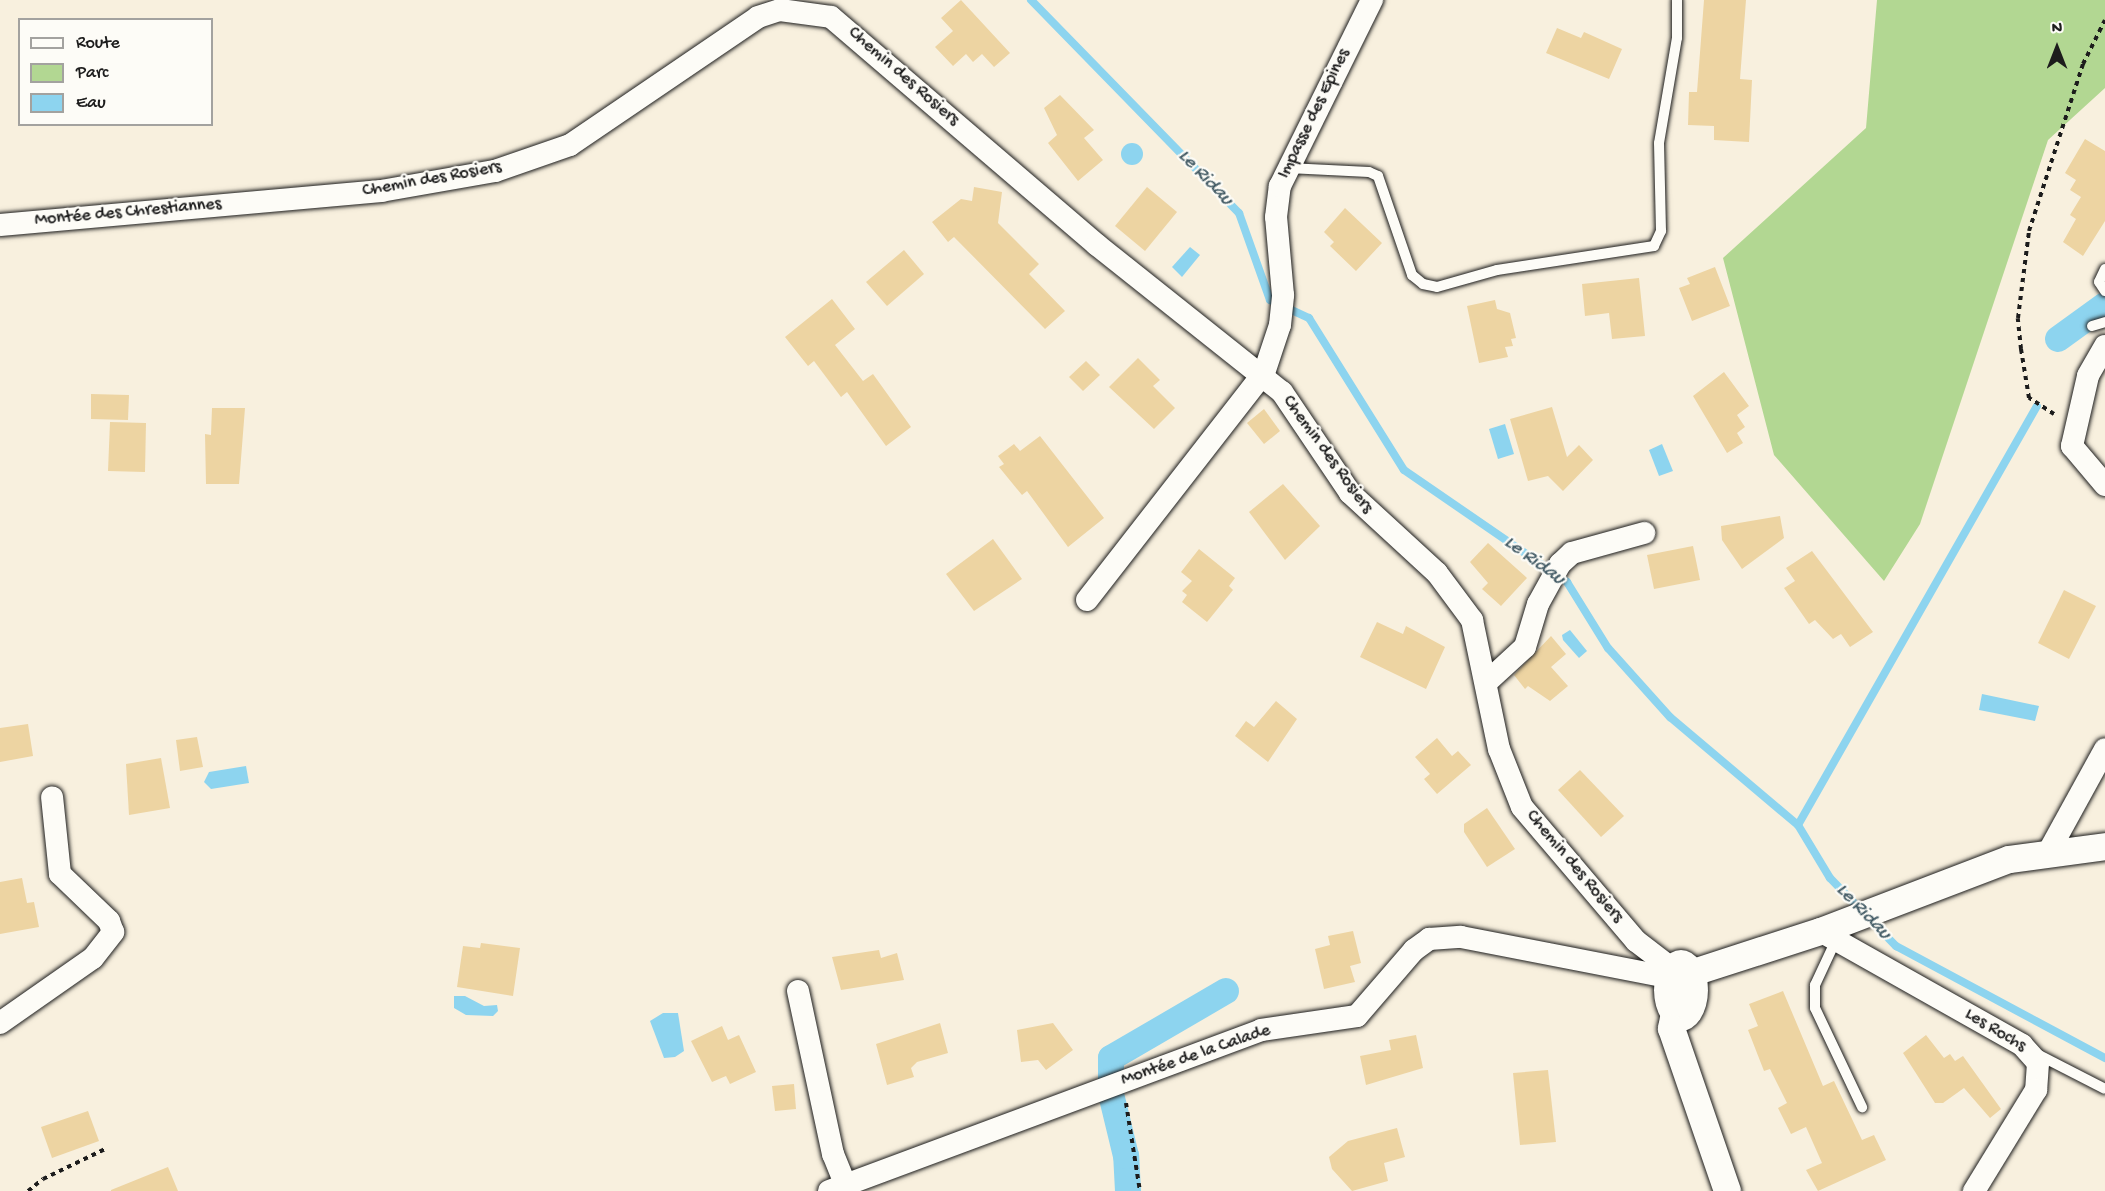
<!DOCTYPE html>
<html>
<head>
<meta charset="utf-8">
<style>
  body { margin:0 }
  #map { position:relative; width:2105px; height:1191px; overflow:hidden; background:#f8f0de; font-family:"Gochi Hand",sans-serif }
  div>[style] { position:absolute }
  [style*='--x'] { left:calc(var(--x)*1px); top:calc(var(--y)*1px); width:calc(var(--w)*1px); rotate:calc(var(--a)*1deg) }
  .green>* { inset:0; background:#b2d792 }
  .water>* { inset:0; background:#8dd4ef }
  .round { border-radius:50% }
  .stream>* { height:8px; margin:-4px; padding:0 4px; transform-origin:4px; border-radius:4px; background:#8dd4ef }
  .canal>* { height:26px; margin:-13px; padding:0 13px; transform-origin:13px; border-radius:13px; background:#8dd4ef }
  .building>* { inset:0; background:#edd4a2 }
  .path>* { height:4px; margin-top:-2px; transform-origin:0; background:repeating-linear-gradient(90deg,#1c1c1c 0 4.5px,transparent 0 9px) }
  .roads { filter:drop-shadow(0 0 2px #1c1c1c) drop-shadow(0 0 2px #1c1c1c) }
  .service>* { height:10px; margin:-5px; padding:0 5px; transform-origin:5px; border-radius:5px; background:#fdfcf7 }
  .minor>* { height:22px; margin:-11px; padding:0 11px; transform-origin:11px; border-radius:11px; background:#fdfcf7 }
  .tertiary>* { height:27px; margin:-13.5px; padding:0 13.5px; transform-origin:13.5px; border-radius:13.5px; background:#fdfcf7 }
  .tertiary>.ring { margin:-13.5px; padding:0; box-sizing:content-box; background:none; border:27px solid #fdfcf7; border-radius:50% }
  span { translate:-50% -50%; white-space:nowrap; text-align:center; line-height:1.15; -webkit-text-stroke:4.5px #fdfcf7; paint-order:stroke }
  .street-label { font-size:18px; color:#1c1c1c }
  .water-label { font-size:20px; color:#445c66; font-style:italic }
  .legend { position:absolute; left:18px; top:18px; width:195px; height:108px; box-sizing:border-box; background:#fdfcf7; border:2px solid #a3a29f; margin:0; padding:8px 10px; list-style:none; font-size:18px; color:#1c1c1c }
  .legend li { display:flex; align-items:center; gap:12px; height:30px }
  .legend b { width:30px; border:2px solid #a3a29f }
  .north { position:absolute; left:2027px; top:18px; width:60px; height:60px; -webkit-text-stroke:4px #fdfcf7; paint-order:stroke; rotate:0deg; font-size:16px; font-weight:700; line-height:24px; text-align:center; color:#1c1c1c }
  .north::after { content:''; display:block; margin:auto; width:21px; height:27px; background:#1c1c1c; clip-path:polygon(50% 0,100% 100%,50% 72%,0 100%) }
</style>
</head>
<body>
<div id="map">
  <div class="green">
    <div style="clip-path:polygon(1877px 0,2105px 0,2105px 88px,2048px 140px,1920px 524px,1884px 581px,1774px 455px,1723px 258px,1866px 128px)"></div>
  </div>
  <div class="water">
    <div class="round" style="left:1121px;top:143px;width:22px;height:22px"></div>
    <div style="clip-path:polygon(1190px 247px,1200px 255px,1182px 277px,1172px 267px)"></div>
    <div style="clip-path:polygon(1505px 424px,1514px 454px,1498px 459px,1489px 429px)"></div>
    <div style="clip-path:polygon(1662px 444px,1673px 471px,1659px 476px,1649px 450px)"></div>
    <div style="clip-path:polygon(1570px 630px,1587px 651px,1579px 658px,1563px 640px,1562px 635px)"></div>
    <div style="clip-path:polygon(1982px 694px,2039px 706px,2035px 721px,1979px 710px)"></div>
    <div style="clip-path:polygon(246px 766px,249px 783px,211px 789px,204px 782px,209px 772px)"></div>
    <div style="clip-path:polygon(454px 996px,465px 996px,484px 1006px,497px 1005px,498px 1011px,493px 1016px,466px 1015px,454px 1008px)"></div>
    <div style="clip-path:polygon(663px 1013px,678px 1013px,684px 1051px,675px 1057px,664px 1058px,650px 1021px)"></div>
  </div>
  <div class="stream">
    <div style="--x:1031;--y:0;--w:298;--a:45.7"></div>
    <div style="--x:1239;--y:213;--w:92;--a:70.4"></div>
    <div style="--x:1270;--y:300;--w:43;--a:24.8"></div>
    <div style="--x:1309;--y:318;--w:179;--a:58"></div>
    <div style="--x:1404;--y:470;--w:198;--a:34.5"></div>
    <div style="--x:1567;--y:582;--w:78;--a:58.2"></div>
    <div style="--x:1608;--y:648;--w:93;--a:48.1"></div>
    <div style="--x:1670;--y:717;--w:167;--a:40.2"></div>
    <div style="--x:1798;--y:825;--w:62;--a:58.9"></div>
    <div style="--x:1830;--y:878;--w:95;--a:45.9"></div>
    <div style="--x:1896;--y:946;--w:237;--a:28.2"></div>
    <div style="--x:1798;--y:825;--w:482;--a:-60.3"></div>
  </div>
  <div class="canal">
    <div style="--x:2058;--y:339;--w:58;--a:-35.9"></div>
    <div style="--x:1128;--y:1191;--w:35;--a:-93"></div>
    <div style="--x:1126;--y:1156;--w:64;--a:-103.6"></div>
    <div style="--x:1111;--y:1094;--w:36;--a:-90"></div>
    <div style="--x:1111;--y:1058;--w:133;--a:-30.2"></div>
  </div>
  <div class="building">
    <div style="clip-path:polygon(961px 0,1010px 53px,994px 67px,982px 54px,973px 62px,966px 54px,953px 66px,935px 47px,953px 31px,941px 18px)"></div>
    <div style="clip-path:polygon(1704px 0,1746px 0,1740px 79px,1752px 80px,1749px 142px,1714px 140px,1714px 126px,1688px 125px,1689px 92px,1697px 92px)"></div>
    <div style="clip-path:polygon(1557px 28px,1581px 38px,1584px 32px,1622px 49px,1609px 79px,1546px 53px)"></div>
    <div style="clip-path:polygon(1060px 95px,1094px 130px,1084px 138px,1103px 160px,1078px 181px,1048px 143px,1057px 135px,1044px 108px)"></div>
    <div style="clip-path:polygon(2085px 139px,2105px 151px,2105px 221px,2083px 256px,2063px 242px,2076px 219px,2070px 215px,2081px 197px,2070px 190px,2076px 180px,2065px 173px)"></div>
    <div style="clip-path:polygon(974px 187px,1002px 192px,998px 223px,1039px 264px,1029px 274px,1065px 311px,1045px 329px,954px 237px,948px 242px,932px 222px,961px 199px,972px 201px)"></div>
    <div style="clip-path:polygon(1147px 187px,1177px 212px,1145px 251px,1115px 226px)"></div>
    <div style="clip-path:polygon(1345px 208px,1382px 243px,1356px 271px,1330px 246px,1334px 242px,1324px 232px)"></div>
    <div style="clip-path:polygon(904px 250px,924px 274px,887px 306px,866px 282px)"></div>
    <div style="clip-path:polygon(1715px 267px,1730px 306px,1692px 321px,1679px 288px,1690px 284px,1687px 278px)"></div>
    <div style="clip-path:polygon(1639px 278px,1645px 336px,1612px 339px,1609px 313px,1585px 316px,1582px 284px)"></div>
    <div style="clip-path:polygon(832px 299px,855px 329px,835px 345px,863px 381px,873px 374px,911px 427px,886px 446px,847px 392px,841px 397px,814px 361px,808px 366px,785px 337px)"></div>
    <div style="clip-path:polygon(1495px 300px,1497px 309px,1510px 313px,1516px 338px,1511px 339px,1513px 346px,1505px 347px,1508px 357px,1479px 363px,1467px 306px)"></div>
    <div style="clip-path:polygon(1138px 358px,1160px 380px,1153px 386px,1175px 408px,1154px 429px,1109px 387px)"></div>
    <div style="clip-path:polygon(1086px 361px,1100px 375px,1083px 391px,1069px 377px)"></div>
    <div style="clip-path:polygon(1724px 372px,1749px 406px,1737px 415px,1745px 427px,1737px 433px,1743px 443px,1727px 453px,1693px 396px)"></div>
    <div style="clip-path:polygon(91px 394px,129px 395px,128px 420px,91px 419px)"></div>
    <div style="clip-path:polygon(1552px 407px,1567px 457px,1579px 445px,1593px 460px,1563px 491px,1548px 476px,1528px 481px,1510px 419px)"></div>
    <div style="clip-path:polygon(212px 408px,245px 408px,239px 484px,206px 484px,205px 434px,211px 435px)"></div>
    <div style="clip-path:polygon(1264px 409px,1280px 431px,1264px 444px,1247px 423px)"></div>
    <div style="clip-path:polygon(110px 422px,146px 423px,145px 472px,108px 471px)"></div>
    <div style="clip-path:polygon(1040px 436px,1104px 518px,1068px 547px,1027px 491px,1022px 495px,999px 467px,1004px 464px,998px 456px,1014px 444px,1020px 451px)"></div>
    <div style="clip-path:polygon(1283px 484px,1320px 526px,1285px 560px,1249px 512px)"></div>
    <div style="clip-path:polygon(1780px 516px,1784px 538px,1742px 569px,1722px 540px,1721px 526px)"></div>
    <div style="clip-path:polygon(993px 539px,1022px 579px,974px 611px,946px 574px)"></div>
    <div style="clip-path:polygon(1488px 543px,1527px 578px,1501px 606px,1482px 589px,1488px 583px,1470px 562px)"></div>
    <div style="clip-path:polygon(1693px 546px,1700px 580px,1654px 589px,1647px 555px)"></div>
    <div style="clip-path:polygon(1199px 549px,1235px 578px,1229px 586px,1233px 590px,1207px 622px,1182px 602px,1187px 595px,1182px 591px,1192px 581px,1181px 572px)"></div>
    <div style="clip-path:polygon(1812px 551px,1873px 632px,1850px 647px,1841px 634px,1833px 639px,1815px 620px,1809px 624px,1784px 588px,1795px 581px,1786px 568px)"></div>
    <div style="clip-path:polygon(2064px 590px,2096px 606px,2069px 659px,2038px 643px)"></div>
    <div style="clip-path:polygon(1377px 622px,1403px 634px,1406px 626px,1445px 647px,1426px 689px,1360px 657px)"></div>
    <div style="clip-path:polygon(1551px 636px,1566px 654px,1551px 667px,1568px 686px,1550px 701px,1528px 686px,1525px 689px,1514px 675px)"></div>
    <div style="clip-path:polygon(1276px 701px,1297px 719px,1268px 762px,1235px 736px,1246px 721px,1254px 727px)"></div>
    <div style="clip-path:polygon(28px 724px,33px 756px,0 762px,0 728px)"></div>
    <div style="clip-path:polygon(197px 737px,203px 767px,180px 771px,176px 740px)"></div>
    <div style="clip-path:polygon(1437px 738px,1452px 756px,1458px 751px,1471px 765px,1437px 794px,1424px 779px,1430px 774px,1415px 757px)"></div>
    <div style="clip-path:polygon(161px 758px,170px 808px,129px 815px,126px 764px)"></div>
    <div style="clip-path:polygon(1580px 770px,1624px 816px,1601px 837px,1558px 790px)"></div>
    <div style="clip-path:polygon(1487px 808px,1515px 849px,1487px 867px,1464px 832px,1464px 824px)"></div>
    <div style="clip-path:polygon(22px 878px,27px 903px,34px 902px,39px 927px,0 934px,0 882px)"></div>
    <div style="clip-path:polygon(1353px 931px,1361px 963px,1350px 966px,1355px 982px,1324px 989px,1315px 949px,1330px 945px,1328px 936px)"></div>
    <div style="clip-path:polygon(481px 943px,520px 948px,513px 996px,457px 987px,463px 946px,480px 948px)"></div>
    <div style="clip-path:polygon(879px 950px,881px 958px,897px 953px,904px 980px,841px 990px,832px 957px)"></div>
    <div style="clip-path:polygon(1783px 991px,1823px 1086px,1834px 1081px,1862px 1140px,1874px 1135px,1886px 1160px,1818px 1191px,1806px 1170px,1822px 1163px,1806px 1127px,1791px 1134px,1778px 1108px,1787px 1103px,1770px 1069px,1764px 1071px,1748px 1030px,1758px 1026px,1749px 1004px)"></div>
    <div style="clip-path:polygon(940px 1023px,948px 1053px,917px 1062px,911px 1068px,914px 1077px,887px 1085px,876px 1044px)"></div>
    <div style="clip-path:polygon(1053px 1023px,1073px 1050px,1046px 1070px,1038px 1060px,1021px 1062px,1017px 1030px)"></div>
    <div style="clip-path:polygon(722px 1026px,728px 1040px,739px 1035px,756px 1072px,730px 1084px,726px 1076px,712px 1082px,691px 1041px)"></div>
    <div style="clip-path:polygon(1416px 1035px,1423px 1068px,1366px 1085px,1360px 1056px,1391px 1050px,1389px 1040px)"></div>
    <div style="clip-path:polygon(1926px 1035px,1944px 1058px,1950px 1054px,1955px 1061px,1963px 1056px,2001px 1109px,1990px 1118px,1964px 1088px,1943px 1103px,1935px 1103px,1903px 1053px)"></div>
    <div style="clip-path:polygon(1548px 1070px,1556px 1142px,1520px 1145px,1513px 1073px)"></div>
    <div style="clip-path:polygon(794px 1084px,796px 1109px,775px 1111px,772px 1086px)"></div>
    <div style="clip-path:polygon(88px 1111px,99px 1141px,52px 1158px,41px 1127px)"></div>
    <div style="clip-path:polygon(1397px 1128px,1405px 1157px,1384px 1163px,1388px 1181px,1352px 1191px,1332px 1169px,1329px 1157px,1348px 1141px)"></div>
    <div style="clip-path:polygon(168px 1167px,178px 1191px,111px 1191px,111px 1190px)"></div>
  </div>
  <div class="path">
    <div style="--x:2054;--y:414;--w:30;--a:-147"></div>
    <div style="--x:2029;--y:398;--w:50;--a:-99.3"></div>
    <div style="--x:2021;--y:349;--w:31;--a:-96"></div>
    <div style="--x:2018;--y:318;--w:88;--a:-82.8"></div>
    <div style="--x:2029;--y:231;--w:176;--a:-72.1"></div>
    <div style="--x:2083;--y:64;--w:49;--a:-63.4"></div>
    <div style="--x:1126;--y:1103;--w:89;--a:81"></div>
    <div style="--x:28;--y:1191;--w:19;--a:-39"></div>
    <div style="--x:43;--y:1179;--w:71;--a:-25.8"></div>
  </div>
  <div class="roads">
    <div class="service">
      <div style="--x:1288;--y:168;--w:81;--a:2.8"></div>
      <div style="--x:1369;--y:172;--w:10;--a:24"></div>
      <div style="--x:1378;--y:176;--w:105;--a:71"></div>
      <div style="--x:1412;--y:275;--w:14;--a:39"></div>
      <div style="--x:1423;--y:284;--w:14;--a:12"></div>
      <div style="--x:1437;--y:287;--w:62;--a:-15.8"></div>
      <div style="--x:1497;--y:270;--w:159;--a:-8.7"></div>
      <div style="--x:1654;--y:246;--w:17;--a:-65"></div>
      <div style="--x:1661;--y:231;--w:88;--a:-91.3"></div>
      <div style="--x:1659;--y:143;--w:107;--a:-80.3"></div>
      <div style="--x:1677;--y:38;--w:38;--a:-90"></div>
      <div style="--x:2105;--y:269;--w:14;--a:115"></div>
      <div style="--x:2099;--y:282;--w:11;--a:56"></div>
      <div style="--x:2092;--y:326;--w:14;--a:-17"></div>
      <div style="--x:1836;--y:940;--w:50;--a:115"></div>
      <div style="--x:1815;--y:985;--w:23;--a:90"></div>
      <div style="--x:1815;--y:1008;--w:110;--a:64.6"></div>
      <div style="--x:2037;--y:1054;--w:76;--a:27.2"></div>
    </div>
    <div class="minor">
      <div style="--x:0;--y:225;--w:383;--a:-5.1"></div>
      <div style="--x:381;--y:191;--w:116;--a:-10"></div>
      <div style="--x:495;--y:171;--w:79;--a:-19.1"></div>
      <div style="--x:570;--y:145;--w:227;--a:-34.2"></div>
      <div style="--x:758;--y:17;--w:23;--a:-18"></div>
      <div style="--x:780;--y:10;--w:51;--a:7.8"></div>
      <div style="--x:831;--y:17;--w:350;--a:40.6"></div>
      <div style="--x:1097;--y:245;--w:236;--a:38.5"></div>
      <div style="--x:1282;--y:392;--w:122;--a:56"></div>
      <div style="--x:1350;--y:493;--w:118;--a:42.6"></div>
      <div style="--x:1437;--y:573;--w:59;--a:53.3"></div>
      <div style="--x:1472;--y:620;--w:132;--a:78.2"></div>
      <div style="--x:1499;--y:749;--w:62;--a:68.4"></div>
      <div style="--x:1522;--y:807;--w:176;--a:49.6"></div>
      <div style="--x:1636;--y:941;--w:43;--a:37.4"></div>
      <div style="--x:2105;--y:346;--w:34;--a:120"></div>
      <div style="--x:2088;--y:376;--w:72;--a:102.9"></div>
      <div style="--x:2072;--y:446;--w:51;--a:49.8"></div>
      <div style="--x:1087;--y:600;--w:288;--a:-52.1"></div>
      <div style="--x:1264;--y:373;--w:51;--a:-71.6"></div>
      <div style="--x:1280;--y:325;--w:30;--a:-84"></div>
      <div style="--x:1283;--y:295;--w:78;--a:-95.1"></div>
      <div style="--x:1276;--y:217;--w:31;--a:-83"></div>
      <div style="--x:1280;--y:186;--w:208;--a:-63.7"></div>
      <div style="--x:1488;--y:681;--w:50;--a:-42.6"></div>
      <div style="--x:1525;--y:647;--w:45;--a:-73.2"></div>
      <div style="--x:1538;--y:604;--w:46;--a:-61.2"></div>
      <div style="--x:1560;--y:564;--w:16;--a:-43"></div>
      <div style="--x:1572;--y:553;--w:75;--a:-15.5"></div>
      <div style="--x:2049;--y:851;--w:116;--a:-61.2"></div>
      <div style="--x:1820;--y:931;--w:232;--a:29.4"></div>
      <div style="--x:2022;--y:1045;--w:24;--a:48"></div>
      <div style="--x:2038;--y:1063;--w:27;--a:94"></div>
      <div style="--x:2036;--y:1090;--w:119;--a:121.5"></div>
      <div style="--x:798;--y:991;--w:167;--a:77.9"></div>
      <div style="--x:833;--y:1154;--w:35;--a:68"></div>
      <div style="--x:0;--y:1023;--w:113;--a:-35"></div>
      <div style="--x:93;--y:958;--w:33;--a:-52"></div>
      <div style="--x:113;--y:932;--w:12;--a:-110"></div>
      <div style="--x:109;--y:921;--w:68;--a:-136.2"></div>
      <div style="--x:60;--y:874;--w:77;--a:-95.9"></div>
      <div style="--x:829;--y:1191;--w:461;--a:-20.4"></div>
      <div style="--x:1261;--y:1030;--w:97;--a:-8.3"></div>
      <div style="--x:1357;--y:1016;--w:87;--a:-49.2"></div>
      <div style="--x:1414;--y:950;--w:19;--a:-36"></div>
      <div style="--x:1429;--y:939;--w:32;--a:-4"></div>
      <div style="--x:1461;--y:937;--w:210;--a:11"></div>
    </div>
    <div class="tertiary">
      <div class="ring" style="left:1667px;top:963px;width:-5px;height:-5px"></div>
      <div style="--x:1690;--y:973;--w:137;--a:-17.9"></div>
      <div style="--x:1820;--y:931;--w:202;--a:-20.9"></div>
      <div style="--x:2009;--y:859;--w:97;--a:-7.7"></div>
      <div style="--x:1679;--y:986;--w:43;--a:100.8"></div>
      <div style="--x:1671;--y:1028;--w:172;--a:71"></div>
    </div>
  </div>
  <div class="street-label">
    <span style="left:903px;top:77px;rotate:41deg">Chemin des Rosiers</span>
    <span style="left:1315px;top:114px;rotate:-64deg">Impasse des Epines</span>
    <span style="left:432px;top:180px;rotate:-10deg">Chemin des Rosiers</span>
    <span style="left:128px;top:213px;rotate:-5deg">Montée des Chrestiannes</span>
    <span style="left:1327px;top:455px;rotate:54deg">Chemin des Rosiers</span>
    <span style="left:1574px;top:867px;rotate:50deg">Chemin des Rosiers</span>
    <span style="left:1995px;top:1031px;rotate:31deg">Les Rochs</span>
    <span style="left:1196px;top:1056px;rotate:-19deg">Montée de la Calade</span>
  </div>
  <div class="water-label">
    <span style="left:1205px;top:178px;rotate:46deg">Le Ridau</span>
    <span style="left:1534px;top:561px;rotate:36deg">Le Ridau</span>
    <span style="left:1863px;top:912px;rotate:46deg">Le Ridau</span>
  </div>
  <ul class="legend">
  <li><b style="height:8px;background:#fdfcf7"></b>Route</li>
  <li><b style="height:16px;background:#b2d792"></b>Parc</li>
  <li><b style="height:16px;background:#8dd4ef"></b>Eau</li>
  </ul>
  <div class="north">N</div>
</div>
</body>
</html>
